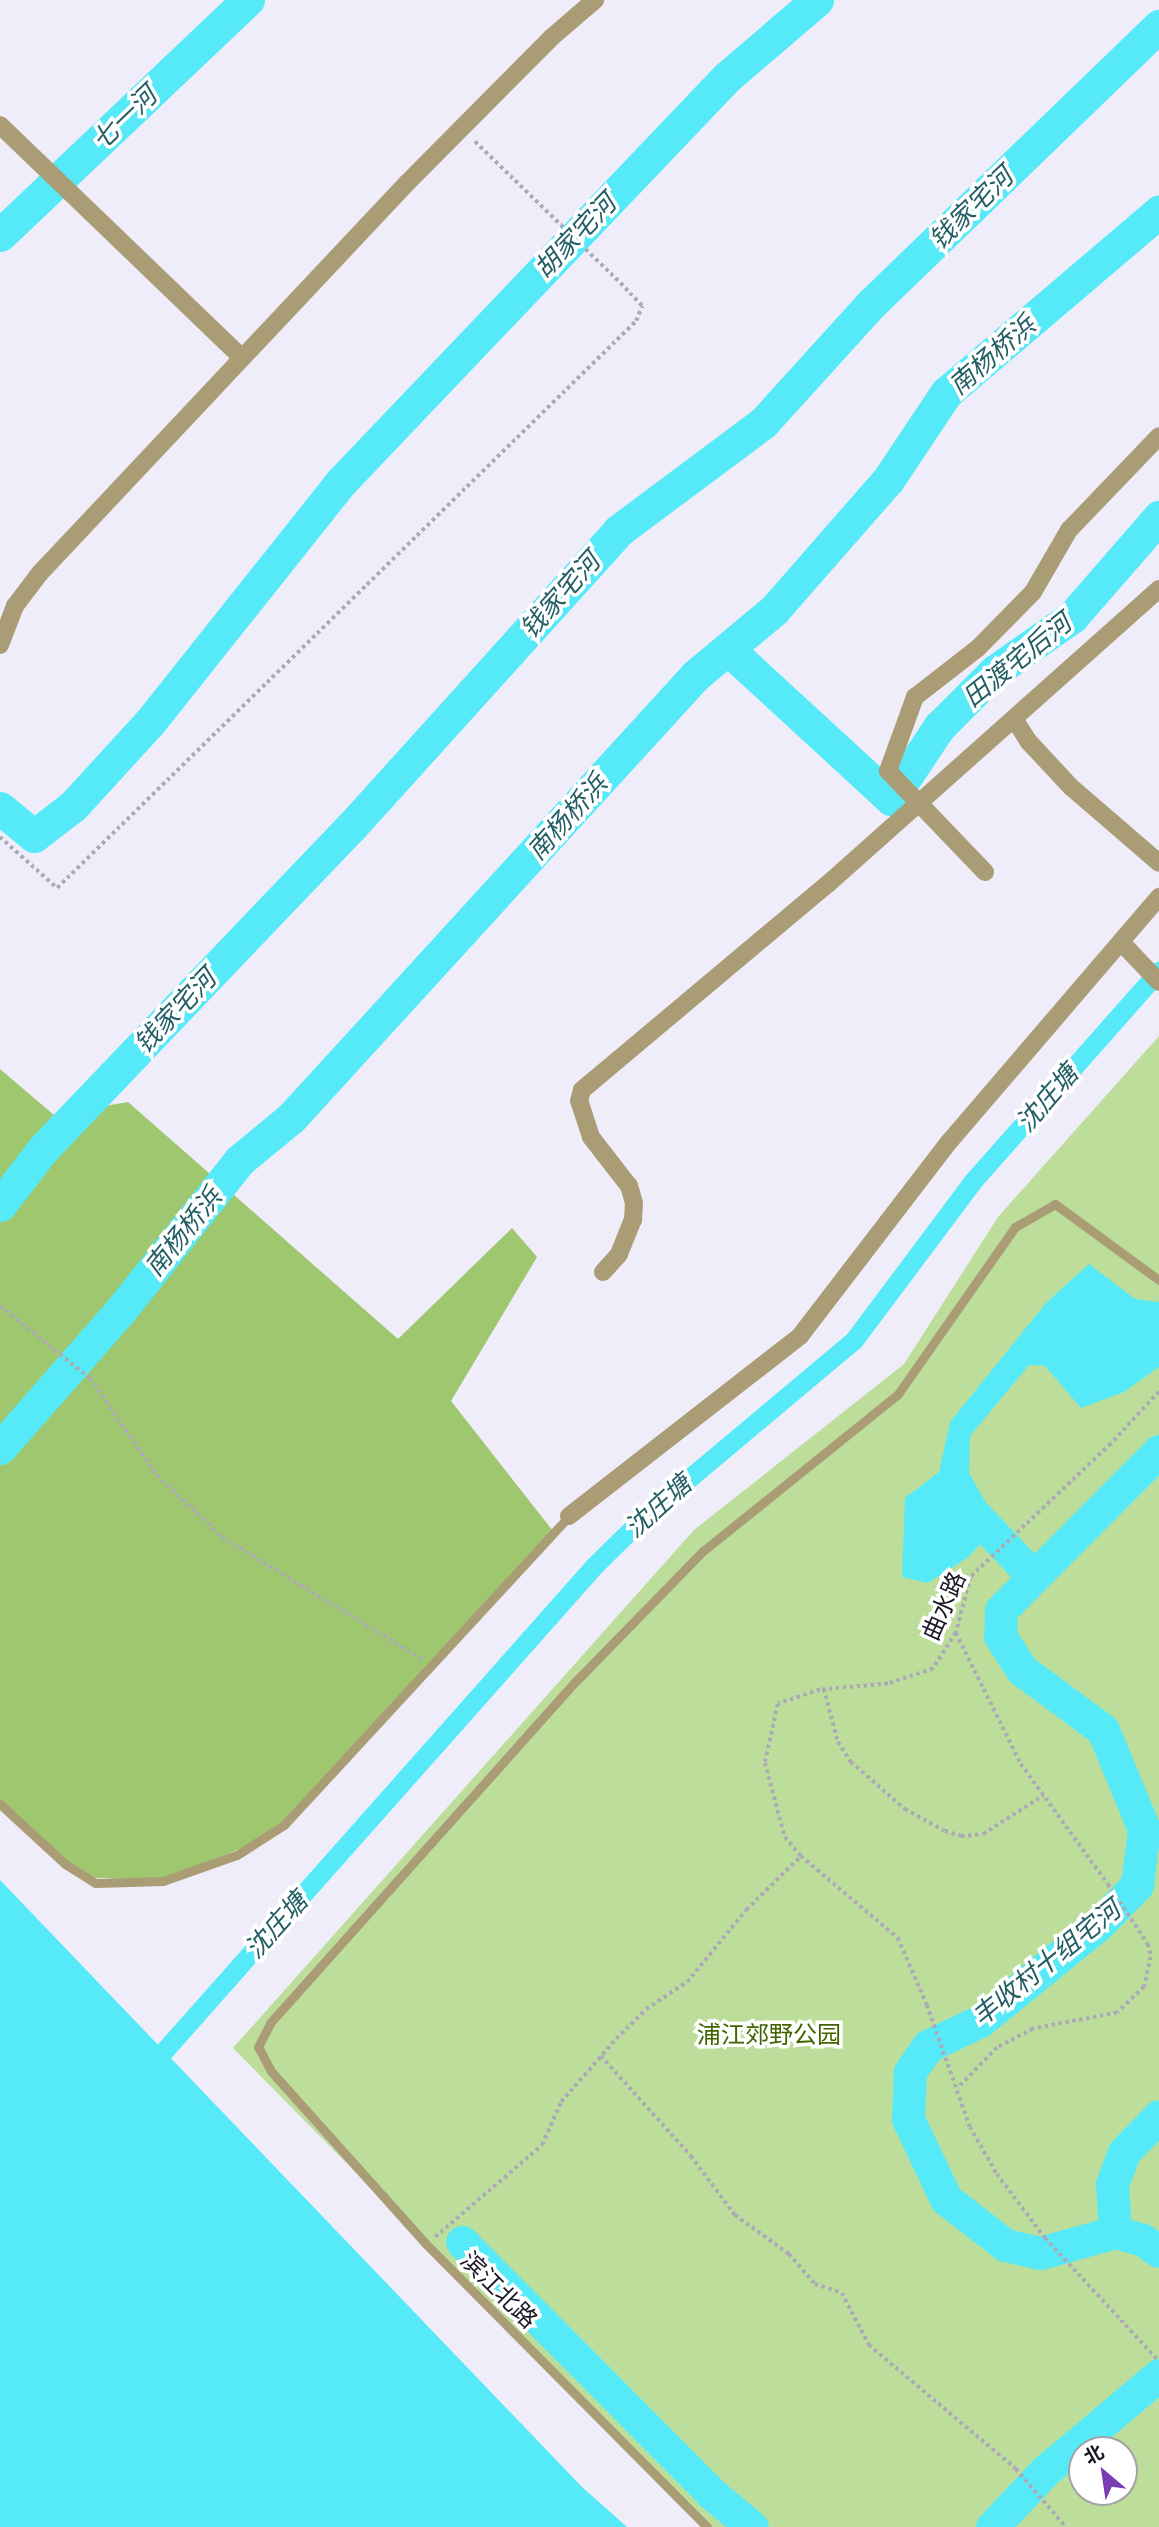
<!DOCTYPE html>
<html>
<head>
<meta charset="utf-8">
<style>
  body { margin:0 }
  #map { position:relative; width:1159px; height:2527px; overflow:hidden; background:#efedfa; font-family:"Public Sans","Noto Sans SC",sans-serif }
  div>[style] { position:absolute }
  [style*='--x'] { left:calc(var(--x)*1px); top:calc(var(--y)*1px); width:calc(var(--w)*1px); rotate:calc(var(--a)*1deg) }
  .green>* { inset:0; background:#bdde9a }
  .forest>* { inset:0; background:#9fc76f }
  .water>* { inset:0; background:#56eaf8 }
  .canal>* { height:19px; margin:-9.5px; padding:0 9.5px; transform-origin:9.5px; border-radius:9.5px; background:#56eaf8 }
  .river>* { height:33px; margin:-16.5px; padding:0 16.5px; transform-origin:16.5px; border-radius:16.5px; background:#56eaf8 }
  .path>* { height:3.5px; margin-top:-1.75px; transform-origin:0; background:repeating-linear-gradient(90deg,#acaab7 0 3.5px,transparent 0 7px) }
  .lane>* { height:9px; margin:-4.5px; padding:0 4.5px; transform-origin:4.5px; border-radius:4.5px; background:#aa9d76 }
  .street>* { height:18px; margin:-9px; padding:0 9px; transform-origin:9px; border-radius:9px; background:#aa9d76 }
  span { translate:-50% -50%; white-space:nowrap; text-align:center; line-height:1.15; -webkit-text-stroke:7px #fff; paint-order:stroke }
  .street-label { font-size:24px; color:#191722 }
  .park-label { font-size:24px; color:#416400 }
  .water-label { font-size:26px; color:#225e64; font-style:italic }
  .north { position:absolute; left:1068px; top:2436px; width:70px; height:70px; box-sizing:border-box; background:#fff; border:2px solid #a3a2a7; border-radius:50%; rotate:331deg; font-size:19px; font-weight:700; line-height:28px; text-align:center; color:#191722 }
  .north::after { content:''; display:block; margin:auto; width:24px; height:32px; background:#793db3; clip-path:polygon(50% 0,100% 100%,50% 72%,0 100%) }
</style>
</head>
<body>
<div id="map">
  <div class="green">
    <div style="clip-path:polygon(evenodd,1159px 1036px,1159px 2527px,705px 2527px,233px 2048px,694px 1530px,904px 1364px,998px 1217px,1159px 1036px,1082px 2450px,1124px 2450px,1124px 2492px,1082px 2492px,1082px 2450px)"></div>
  </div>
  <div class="forest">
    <div style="clip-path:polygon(0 1069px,54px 1115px,128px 1102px,398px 1339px,512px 1228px,537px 1257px,451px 1401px,553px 1531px,270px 1836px,163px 1881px,82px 1877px,0 1802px)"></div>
  </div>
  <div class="water">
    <div style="clip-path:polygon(1089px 1264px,1135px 1299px,1159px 1302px,1159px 1367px,1124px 1392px,1081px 1408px,1045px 1366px,1029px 1365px,970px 1436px,969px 1473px,999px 1526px,967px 1558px,928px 1583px,902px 1577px,905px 1498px,939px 1472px,950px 1422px,1046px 1303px)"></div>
    <div style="clip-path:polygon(0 1880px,582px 2487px,627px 2527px,0 2527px)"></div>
  </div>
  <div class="canal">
    <div style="--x:164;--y:2051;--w:648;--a:-48.44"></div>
    <div style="--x:594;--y:1566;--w:77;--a:-44.5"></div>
    <div style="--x:649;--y:1512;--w:268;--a:-40"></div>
    <div style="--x:854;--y:1340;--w:197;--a:-53.2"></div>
    <div style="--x:972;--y:1182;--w:282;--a:-48.5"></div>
  </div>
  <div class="river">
    <div style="--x:0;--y:235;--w:342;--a:-43.5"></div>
    <div style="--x:728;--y:649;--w:222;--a:42.6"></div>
    <div style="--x:891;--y:799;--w:87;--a:-56.3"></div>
    <div style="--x:939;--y:727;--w:79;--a:-45"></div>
    <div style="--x:995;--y:671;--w:94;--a:-35"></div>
    <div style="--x:1072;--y:617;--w:133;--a:-49"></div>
    <div style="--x:0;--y:808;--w:44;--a:39.5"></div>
    <div style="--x:34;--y:836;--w:49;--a:-37.6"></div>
    <div style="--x:73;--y:806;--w:114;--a:-47.5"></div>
    <div style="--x:150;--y:722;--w:307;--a:-51.5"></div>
    <div style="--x:341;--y:482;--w:558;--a:-46.38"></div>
    <div style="--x:726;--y:78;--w:120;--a:-40.6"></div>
    <div style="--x:0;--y:1205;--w:71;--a:-52.5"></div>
    <div style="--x:43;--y:1149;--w:446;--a:-46.3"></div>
    <div style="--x:351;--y:827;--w:399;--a:-47.9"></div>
    <div style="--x:618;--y:531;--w:181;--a:-36.7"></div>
    <div style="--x:763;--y:423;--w:162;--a:-47.8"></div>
    <div style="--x:872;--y:303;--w:399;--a:-44"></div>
    <div style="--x:0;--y:1448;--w:184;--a:-48.8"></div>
    <div style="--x:121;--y:1310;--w:191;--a:-51.6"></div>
    <div style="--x:240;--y:1160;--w:66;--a:-39.5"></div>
    <div style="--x:291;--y:1118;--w:600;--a:-47.57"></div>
    <div style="--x:696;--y:675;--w:102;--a:-39.8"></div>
    <div style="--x:774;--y:610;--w:173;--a:-48.8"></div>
    <div style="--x:888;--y:480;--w:105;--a:-56.3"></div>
    <div style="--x:946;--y:393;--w:280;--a:-40.4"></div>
    <div style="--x:1159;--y:1451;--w:224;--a:134.8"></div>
    <div style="--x:1001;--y:1610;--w:26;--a:92"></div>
    <div style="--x:1000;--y:1636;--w:40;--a:57.1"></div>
    <div style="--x:1022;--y:1670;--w:101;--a:36.5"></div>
    <div style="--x:1103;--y:1730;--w:107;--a:67.5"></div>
    <div style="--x:1144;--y:1829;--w:56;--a:97.1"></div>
    <div style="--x:1137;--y:1885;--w:54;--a:134.3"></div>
    <div style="--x:1099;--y:1924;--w:154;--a:140.8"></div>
    <div style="--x:980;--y:2021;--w:58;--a:154.3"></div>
    <div style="--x:928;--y:2046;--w:32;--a:125"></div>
    <div style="--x:910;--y:2072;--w:47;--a:92.4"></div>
    <div style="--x:908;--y:2119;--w:89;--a:64.6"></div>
    <div style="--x:946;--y:2199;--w:75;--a:37.9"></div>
    <div style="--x:1005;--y:2245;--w:36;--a:13"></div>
    <div style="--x:1040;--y:2253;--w:78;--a:-15.6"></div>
    <div style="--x:1115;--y:2232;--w:29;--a:16"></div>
    <div style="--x:1143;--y:2240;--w:19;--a:35"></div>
    <div style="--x:962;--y:1501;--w:102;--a:46.6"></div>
    <div style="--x:1115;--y:2232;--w:48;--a:-93.6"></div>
    <div style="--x:1112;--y:2184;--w:34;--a:-69"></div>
    <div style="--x:1124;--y:2152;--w:50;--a:-45.8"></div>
    <div style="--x:462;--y:2242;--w:354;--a:45.2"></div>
    <div style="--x:711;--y:2493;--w:53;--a:39.7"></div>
    <div style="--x:992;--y:2527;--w:77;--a:-46.6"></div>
    <div style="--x:1045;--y:2471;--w:149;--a:-40.1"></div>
  </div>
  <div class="path">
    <div style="--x:0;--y:837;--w:76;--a:41.8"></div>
    <div style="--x:57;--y:888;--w:810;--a:-44.4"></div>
    <div style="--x:636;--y:321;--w:16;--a:-68"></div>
    <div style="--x:642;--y:306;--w:28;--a:-134"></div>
    <div style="--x:623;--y:286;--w:208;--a:-135.8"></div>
    <div style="--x:0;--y:1306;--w:115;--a:38.7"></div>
    <div style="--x:90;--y:1378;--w:118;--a:55.4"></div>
    <div style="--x:157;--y:1475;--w:90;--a:43.6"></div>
    <div style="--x:222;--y:1537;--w:234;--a:31.4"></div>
    <div style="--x:1159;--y:1392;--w:71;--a:132.7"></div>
    <div style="--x:1111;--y:1444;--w:193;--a:136.5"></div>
    <div style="--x:971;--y:1577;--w:58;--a:105"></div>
    <div style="--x:956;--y:1633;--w:43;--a:122.6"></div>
    <div style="--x:933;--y:1669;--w:47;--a:161.6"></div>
    <div style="--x:888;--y:1684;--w:68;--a:175"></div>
    <div style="--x:820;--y:1690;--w:44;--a:161.6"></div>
    <div style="--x:778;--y:1704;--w:60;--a:102.4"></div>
    <div style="--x:765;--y:1763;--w:77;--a:74.9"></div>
    <div style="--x:785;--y:1837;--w:25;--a:50"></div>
    <div style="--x:801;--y:1856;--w:127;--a:40.2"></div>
    <div style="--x:898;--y:1938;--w:73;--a:66.6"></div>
    <div style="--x:927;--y:2005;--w:129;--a:70.6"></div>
    <div style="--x:970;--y:2127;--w:54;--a:60.1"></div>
    <div style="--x:997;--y:2174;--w:80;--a:53.1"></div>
    <div style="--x:1045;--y:2238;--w:168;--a:47.2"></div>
    <div style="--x:956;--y:1633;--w:146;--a:63.6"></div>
    <div style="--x:1021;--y:1764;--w:148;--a:54.1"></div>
    <div style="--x:1108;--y:1884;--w:72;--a:56.3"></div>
    <div style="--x:1148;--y:1944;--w:13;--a:77"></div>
    <div style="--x:1151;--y:1957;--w:31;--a:103"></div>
    <div style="--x:1144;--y:1987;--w:37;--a:136"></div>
    <div style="--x:1117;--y:2013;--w:86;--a:169.2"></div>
    <div style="--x:1033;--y:2029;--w:41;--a:152.2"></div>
    <div style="--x:997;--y:2048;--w:56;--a:134.3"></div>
    <div style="--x:824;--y:1689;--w:55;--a:75.2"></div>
    <div style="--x:838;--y:1742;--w:24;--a:57"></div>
    <div style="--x:851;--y:1762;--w:72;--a:41"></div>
    <div style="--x:905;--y:1809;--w:46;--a:28.8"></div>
    <div style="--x:945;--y:1831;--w:17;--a:17"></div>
    <div style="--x:961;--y:1836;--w:22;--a:-5"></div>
    <div style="--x:983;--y:1834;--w:72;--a:-32.6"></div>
    <div style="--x:601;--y:2056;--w:135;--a:48"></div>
    <div style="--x:691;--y:2156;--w:74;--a:53.3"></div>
    <div style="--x:735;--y:2215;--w:67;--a:35.8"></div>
    <div style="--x:789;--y:2254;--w:40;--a:49"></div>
    <div style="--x:815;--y:2284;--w:28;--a:18"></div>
    <div style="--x:842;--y:2293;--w:59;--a:62.6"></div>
    <div style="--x:869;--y:2345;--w:192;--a:40.1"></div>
    <div style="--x:1016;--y:2469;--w:77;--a:49.2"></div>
    <div style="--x:435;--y:2237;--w:141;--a:-40.7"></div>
    <div style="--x:542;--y:2145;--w:47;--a:-66.2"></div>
    <div style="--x:561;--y:2102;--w:84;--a:-48.9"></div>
    <div style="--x:616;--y:2039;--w:42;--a:-45"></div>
    <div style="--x:646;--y:2009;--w:49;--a:-33.4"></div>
    <div style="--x:687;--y:1982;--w:93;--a:-50.7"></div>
    <div style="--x:746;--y:1910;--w:77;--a:-44.5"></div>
  </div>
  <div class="lane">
    <div style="--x:0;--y:1804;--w:88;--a:42.7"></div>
    <div style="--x:65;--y:1864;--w:36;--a:32"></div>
    <div style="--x:96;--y:1883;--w:67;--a:-1.7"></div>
    <div style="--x:163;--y:1881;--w:78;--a:-19.4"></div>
    <div style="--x:237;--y:1855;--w:56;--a:-32.6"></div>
    <div style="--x:284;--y:1825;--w:420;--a:-47.3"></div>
    <div style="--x:707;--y:2527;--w:399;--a:-134.8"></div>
    <div style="--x:426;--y:2244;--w:232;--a:-131.9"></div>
    <div style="--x:271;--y:2071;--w:27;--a:-118"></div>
    <div style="--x:258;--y:2047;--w:27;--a:-63"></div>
    <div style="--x:270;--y:2023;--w:460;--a:-48.2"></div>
    <div style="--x:577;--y:1680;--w:180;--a:-45.7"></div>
    <div style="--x:703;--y:1551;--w:250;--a:-38.8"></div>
    <div style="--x:898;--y:1394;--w:204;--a:-55"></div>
    <div style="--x:1015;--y:1227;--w:46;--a:-29.9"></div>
    <div style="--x:1055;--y:1204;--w:129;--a:36.2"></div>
  </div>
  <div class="street">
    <div style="--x:0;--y:125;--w:335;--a:43.9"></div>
    <div style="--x:0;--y:645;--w:42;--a:-69"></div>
    <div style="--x:15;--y:606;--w:41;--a:-52.9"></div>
    <div style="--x:40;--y:573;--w:536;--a:-46.74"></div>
    <div style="--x:407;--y:183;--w:206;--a:-45.2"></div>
    <div style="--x:552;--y:37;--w:57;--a:-40.7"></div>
    <div style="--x:1015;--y:720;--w:26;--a:58"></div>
    <div style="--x:1029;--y:742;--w:62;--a:47"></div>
    <div style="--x:1071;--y:787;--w:116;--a:40.8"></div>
    <div style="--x:985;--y:872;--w:140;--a:-133.8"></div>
    <div style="--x:888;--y:771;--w:79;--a:-70"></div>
    <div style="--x:915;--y:697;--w:80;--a:-37.9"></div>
    <div style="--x:978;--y:648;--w:78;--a:-45.5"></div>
    <div style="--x:1033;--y:592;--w:72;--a:-59.9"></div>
    <div style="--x:1069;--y:530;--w:130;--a:-46.2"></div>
    <div style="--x:1121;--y:942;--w:55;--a:46.5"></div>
    <div style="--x:603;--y:1272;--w:24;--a:-48"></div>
    <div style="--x:619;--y:1254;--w:37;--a:-68"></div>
    <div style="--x:633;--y:1220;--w:17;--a:-87"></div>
    <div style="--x:634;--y:1203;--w:18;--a:-106"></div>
    <div style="--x:629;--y:1186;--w:62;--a:-127.8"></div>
    <div style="--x:591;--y:1137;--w:38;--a:-108"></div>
    <div style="--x:579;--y:1101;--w:11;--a:-75"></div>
    <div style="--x:582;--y:1090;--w:322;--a:-40"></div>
    <div style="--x:829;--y:883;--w:442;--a:-41.7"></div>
    <div style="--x:569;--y:1516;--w:293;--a:-37.9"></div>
    <div style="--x:800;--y:1336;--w:245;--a:-52.5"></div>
    <div style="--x:949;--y:1142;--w:323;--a:-49.4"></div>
  </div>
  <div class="street-label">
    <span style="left:944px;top:1606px;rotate:-66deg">曲水路</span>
    <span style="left:499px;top:2290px;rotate:45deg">滨江北路</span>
  </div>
  <div class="park-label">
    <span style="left:769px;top:2035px">浦江郊野公园</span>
  </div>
  <div class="water-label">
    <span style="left:124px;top:118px;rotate:-44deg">七一河</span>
    <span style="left:971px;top:208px;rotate:-44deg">钱家宅河</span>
    <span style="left:575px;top:236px;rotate:-46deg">胡家宅河</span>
    <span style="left:992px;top:355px;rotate:-41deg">南杨桥浜</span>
    <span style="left:560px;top:595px;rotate:-48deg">钱家宅河</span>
    <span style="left:1017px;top:660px;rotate:-39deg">田渡宅后河</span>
    <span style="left:567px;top:817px;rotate:-48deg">南杨桥浜</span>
    <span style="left:175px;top:1011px;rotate:-46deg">钱家宅河</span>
    <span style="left:1047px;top:1098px;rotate:-49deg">沈庄塘</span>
    <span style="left:183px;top:1232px;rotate:-51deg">南杨桥浜</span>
    <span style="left:658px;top:1506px;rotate:-42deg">沈庄塘</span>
    <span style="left:276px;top:1925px;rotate:-48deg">沈庄塘</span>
    <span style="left:1046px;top:1963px;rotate:-39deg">丰收村十组宅河</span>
  </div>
  <div class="north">北</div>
</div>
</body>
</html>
